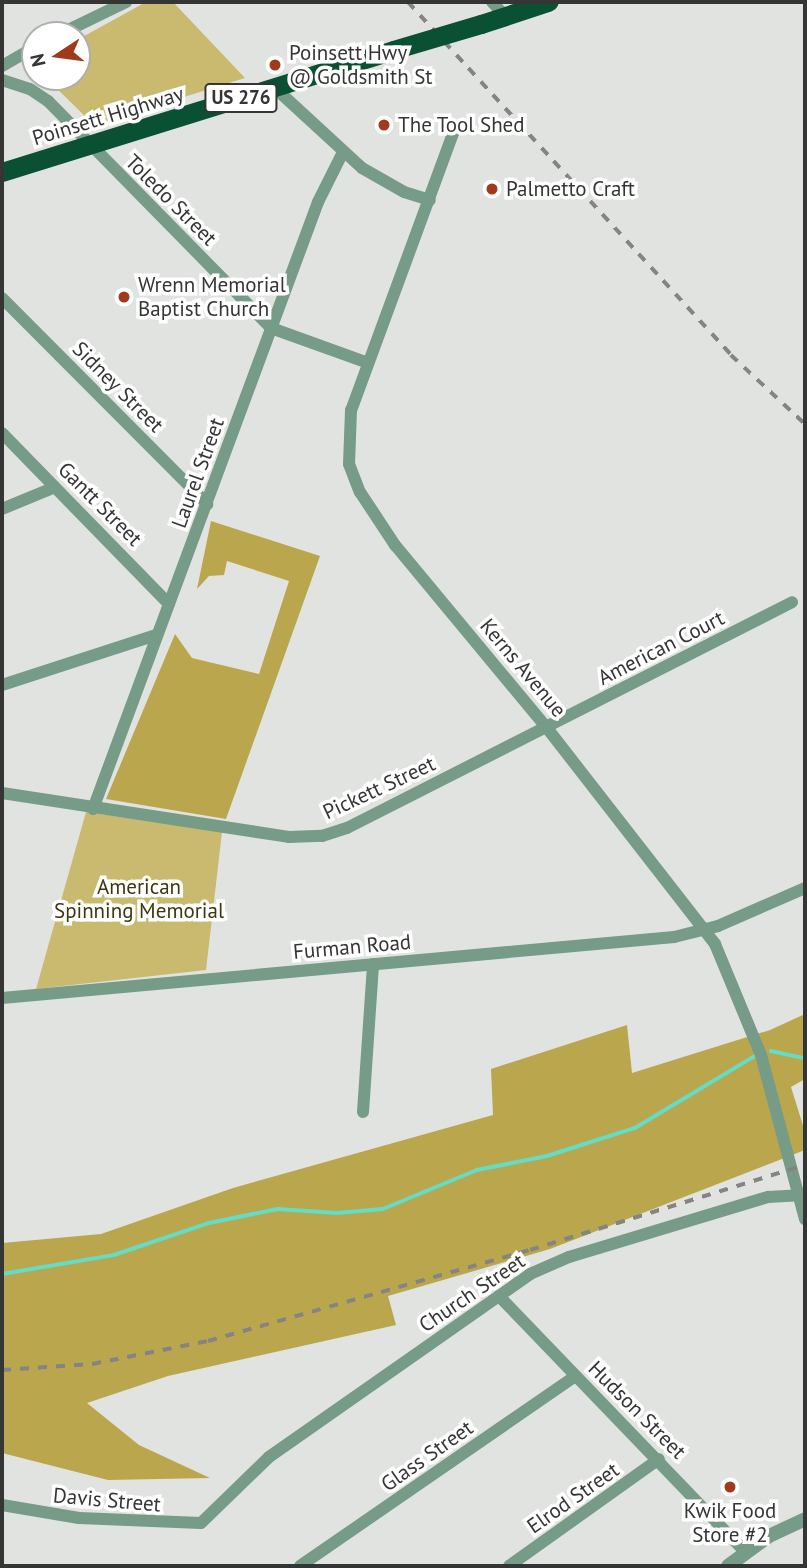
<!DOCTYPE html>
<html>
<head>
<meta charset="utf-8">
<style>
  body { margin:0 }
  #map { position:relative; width:807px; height:1568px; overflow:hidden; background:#e1e3e0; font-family:"PT Sans",sans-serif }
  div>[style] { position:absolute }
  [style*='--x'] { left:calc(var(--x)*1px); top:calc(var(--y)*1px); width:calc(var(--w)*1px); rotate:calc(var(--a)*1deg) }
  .green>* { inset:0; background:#caba6f }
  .forest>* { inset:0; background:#baa74d }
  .stream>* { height:3.5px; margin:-1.75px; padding:0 1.75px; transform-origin:1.75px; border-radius:1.75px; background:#64dcc6 }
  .minor>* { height:12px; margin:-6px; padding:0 6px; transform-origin:6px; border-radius:6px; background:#769b86 }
  .tertiary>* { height:14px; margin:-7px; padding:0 7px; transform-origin:7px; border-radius:7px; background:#769b86 }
  .trunk>* { height:19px; margin:-9.5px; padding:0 9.5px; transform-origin:9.5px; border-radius:9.5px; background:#0a5033 }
  .rail>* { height:3.5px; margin-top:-1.75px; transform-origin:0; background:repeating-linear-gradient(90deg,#838483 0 9px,transparent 0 18px) }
  .trunk-bridge>* { height:19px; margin:-9.5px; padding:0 9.5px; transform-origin:9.5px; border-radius:9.5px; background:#0a5033 }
  .dots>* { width:19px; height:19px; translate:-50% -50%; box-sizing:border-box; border:4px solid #fff; border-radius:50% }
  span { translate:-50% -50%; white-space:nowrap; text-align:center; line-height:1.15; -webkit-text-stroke:7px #fff; paint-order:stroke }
  .shield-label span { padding:2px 5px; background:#fff; border:2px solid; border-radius:5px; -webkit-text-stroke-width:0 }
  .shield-label { font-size:19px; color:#343534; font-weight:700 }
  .poi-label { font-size:21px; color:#343534 }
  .left { translate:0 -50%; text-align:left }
  .street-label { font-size:21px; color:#343534 }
  .park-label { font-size:21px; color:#3e360e }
  .frame { position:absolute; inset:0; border:4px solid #343534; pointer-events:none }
  .north { position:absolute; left:21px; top:21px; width:70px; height:70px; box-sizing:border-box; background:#fff; border:2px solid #aeaeae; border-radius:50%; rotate:257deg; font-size:19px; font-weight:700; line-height:28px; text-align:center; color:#343534 }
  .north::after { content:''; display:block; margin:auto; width:24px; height:32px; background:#a13a1a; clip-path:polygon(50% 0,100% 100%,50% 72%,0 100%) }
</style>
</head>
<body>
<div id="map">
  <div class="green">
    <div style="clip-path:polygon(146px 2px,173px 2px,245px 78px,94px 125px,45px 77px,77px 77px,77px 40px)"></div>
    <div style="clip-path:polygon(86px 812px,222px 832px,206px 970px,36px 989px)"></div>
  </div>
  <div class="forest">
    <div style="clip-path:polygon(211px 521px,320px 556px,226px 819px,106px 799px,175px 634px,192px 658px,259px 674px,289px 581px,227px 561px,224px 575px,209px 576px,197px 589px)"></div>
    <div style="clip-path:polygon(805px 1014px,805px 1079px,791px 1087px,805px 1132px,805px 1150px,550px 1249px,388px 1296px,396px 1325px,168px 1376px,87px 1403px,139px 1445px,210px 1478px,108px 1480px,2px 1453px,2px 1243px,101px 1234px,233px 1188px,493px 1115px,491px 1069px,627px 1025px,632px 1073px,770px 1030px)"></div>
  </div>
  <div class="stream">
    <div style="--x:771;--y:1051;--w:35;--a:12"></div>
    <div style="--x:2;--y:1274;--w:114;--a:-9.6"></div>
    <div style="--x:114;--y:1255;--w:100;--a:-18.6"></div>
    <div style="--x:209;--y:1223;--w:70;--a:-11.5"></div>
    <div style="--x:278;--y:1209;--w:59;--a:3.9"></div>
    <div style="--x:337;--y:1213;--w:46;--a:-5"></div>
    <div style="--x:383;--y:1209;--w:102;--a:-22.5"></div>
    <div style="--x:477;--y:1170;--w:71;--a:-11.3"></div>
    <div style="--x:547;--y:1156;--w:92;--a:-17.7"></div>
    <div style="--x:635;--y:1128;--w:140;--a:-31"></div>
  </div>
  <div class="minor">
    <div style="--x:492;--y:2;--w:19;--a:47"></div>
    <div style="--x:58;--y:35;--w:76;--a:-25.9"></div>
    <div style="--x:2;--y:66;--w:38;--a:-30"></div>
    <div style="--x:2;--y:80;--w:29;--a:18"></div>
    <div style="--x:30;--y:89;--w:22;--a:34"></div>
    <div style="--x:48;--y:101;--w:318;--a:45.5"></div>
    <div style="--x:271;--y:328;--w:103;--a:19.8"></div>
    <div style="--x:275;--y:88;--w:118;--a:42.6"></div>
    <div style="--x:362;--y:168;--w:48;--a:29.7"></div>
    <div style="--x:404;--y:192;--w:27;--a:17"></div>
    <div style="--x:455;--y:128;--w:301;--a:110.2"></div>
    <div style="--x:351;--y:410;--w:54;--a:92.1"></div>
    <div style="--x:349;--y:464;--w:30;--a:69"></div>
    <div style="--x:360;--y:492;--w:64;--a:56.6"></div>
    <div style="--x:395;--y:545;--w:238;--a:50.3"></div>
    <div style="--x:547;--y:728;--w:274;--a:52.1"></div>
    <div style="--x:715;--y:944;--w:120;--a:67.5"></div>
    <div style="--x:761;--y:1055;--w:170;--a:75"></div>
    <div style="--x:2;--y:298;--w:291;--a:45.1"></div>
    <div style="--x:2;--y:433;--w:239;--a:45.7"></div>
    <div style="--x:2;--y:509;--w:57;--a:-22.5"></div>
    <div style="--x:2;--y:685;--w:162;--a:-18"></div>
    <div style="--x:2;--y:793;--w:290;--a:8.7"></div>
    <div style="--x:289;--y:837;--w:33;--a:-2"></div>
    <div style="--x:322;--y:836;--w:26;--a:-18"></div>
    <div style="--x:347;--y:828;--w:499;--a:-26.9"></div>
    <div style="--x:93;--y:809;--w:647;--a:-69.66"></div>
    <div style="--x:318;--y:202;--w:56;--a:-63.4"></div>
    <div style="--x:2;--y:998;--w:675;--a:-5.19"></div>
    <div style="--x:674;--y:937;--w:45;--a:-14"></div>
    <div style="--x:718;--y:926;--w:95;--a:-23.6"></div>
    <div style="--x:363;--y:1112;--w:148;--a:-86.1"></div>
    <div style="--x:499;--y:1296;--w:356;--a:46.1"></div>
    <div style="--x:2;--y:1505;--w:78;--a:9.6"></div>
    <div style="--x:79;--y:1518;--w:122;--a:2.3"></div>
    <div style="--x:201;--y:1523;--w:95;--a:-44.1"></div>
    <div style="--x:269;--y:1457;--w:319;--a:-35"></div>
    <div style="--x:530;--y:1274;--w:43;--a:-23.6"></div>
    <div style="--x:569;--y:1257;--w:208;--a:-16.8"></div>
    <div style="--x:768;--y:1197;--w:36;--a:-3"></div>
    <div style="--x:300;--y:1566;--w:334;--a:-34.6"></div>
    <div style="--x:509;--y:1566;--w:184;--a:-35.5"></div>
  </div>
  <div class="tertiary">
    <div style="--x:728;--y:1566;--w:51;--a:-36.2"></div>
    <div style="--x:769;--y:1536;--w:40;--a:-25"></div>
  </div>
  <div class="trunk">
    <div style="--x:481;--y:24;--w:71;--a:-18.2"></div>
    <div style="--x:2;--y:172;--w:410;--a:-17.3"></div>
  </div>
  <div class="rail">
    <div style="--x:408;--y:2;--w:478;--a:47.5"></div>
    <div style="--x:731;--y:355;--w:101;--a:43"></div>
    <div style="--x:2;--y:1370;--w:90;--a:-3.8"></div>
    <div style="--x:92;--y:1364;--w:118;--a:-11.2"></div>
    <div style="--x:208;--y:1341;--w:335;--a:-15.8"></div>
    <div style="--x:530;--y:1250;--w:288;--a:-17.2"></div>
  </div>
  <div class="trunk-bridge">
    <div style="--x:393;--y:50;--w:92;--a:-16.5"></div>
  </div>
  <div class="dots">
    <div style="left:275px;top:65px;background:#a13a1a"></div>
    <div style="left:384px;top:125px;background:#a13a1a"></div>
    <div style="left:492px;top:189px;background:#a13a1a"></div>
    <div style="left:124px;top:297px;background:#a13a1a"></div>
    <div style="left:730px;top:1487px;background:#a13a1a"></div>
  </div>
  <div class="shield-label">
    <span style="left:241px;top:98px">US 276</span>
  </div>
  <div class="poi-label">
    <span class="left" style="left:289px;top:65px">Poinsett Hwy<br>@ Goldsmith St</span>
    <span class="left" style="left:398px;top:125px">The Tool Shed</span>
    <span class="left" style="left:506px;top:189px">Palmetto Craft</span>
    <span class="left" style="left:138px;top:297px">Wrenn Memorial<br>Baptist Church</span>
    <span style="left:730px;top:1523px">Kwik Food<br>Store #2</span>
  </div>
  <div class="street-label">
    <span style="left:108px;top:116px;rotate:-17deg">Poinsett Highway</span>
    <span style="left:171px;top:200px;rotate:45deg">Toledo Street</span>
    <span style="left:118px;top:387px;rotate:45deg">Sidney Street</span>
    <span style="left:198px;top:473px;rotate:-70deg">Laurel Street</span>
    <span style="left:100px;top:504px;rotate:45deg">Gantt Street</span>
    <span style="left:661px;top:648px;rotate:-27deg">American Court</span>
    <span style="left:523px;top:668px;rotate:50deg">Kerns Avenue</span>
    <span style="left:379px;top:788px;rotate:-25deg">Pickett Street</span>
    <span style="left:352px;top:947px;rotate:-5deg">Furman Road</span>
    <span style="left:472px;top:1293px;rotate:-34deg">Church Street</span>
    <span style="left:637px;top:1410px;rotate:45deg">Hudson Street</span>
    <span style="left:427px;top:1456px;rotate:-35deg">Glass Street</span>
    <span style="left:573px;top:1498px;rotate:-35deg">Elrod Street</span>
    <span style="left:107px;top:1500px;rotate:5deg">Davis Street</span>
  </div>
  <div class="park-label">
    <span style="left:139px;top:899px">American<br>Spinning Memorial</span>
  </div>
  <div class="frame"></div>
  <div class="north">N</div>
</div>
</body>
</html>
